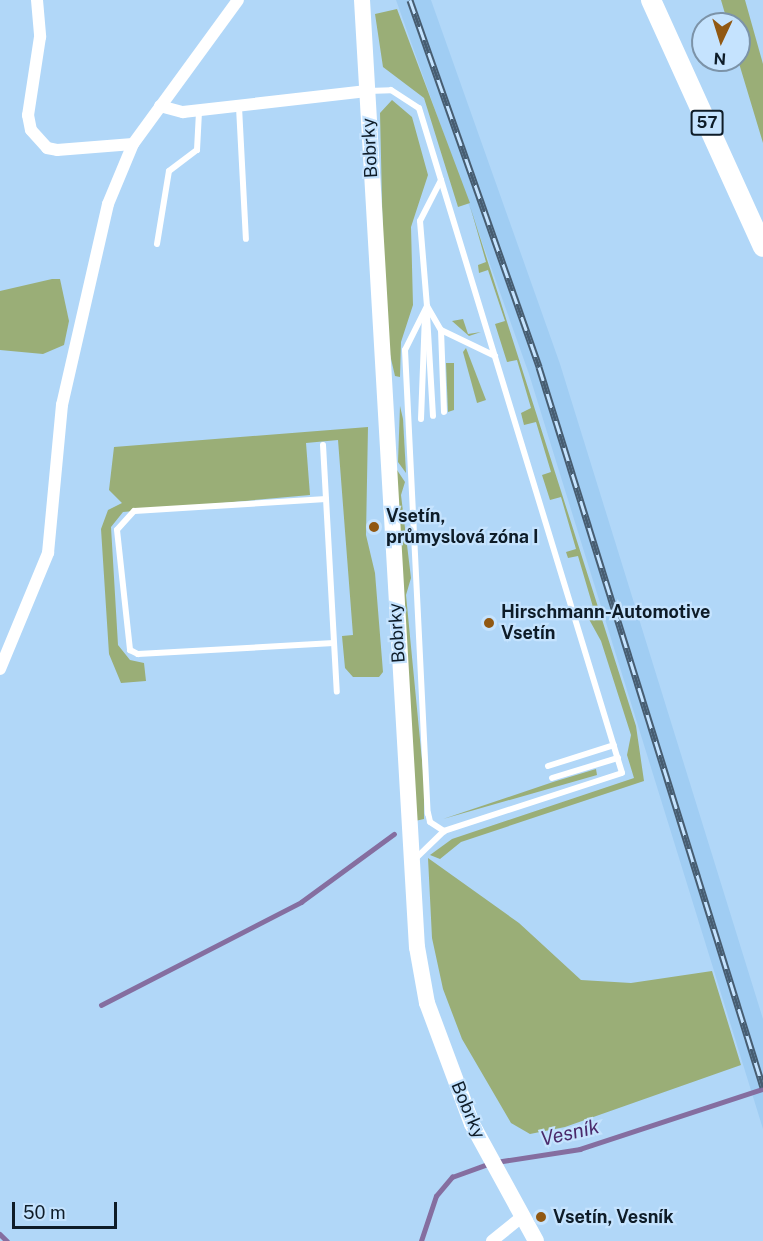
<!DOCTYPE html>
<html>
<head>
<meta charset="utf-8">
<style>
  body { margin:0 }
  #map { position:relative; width:763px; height:1241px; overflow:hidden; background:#b1d7f8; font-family:"Public Sans",sans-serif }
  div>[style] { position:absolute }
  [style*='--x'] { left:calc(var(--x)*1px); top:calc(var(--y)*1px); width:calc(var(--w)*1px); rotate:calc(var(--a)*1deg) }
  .built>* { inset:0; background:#a0cdf3 }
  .green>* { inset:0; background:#9aae77 }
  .stream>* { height:4.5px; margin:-2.25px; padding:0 2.25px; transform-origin:2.25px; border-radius:2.25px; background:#856ea0 }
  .lane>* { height:6px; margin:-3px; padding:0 3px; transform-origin:3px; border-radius:3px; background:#fff }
  .street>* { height:12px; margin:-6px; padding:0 6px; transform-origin:6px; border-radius:6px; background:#fff }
  .secondary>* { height:16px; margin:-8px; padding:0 8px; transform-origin:8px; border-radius:8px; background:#fff }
  .primary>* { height:20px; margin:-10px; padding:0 10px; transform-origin:10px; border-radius:10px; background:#fff }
  .rail>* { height:7px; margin-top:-3.5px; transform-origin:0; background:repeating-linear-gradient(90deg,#c5e3fe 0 14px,#475d71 0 28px); box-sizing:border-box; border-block:2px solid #475d71 }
  .dots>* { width:16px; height:16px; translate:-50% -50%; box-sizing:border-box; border:3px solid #c5e3fe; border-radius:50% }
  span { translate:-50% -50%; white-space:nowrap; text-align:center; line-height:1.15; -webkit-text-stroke:4.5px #c5e3fe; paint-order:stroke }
  .shield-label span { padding:2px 4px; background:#c5e3fe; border:2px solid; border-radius:4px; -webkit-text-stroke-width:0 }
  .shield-label { font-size:16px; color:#0e1c28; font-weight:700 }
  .street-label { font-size:18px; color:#0e1c28 }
  .poi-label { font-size:18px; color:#0e1c28; font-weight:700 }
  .left { translate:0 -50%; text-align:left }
  .water-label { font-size:20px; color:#4b2a6b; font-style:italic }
  .north { position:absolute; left:691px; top:12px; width:60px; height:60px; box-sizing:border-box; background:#c5e3fe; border:2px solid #7c93a8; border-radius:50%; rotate:184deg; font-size:16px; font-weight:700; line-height:24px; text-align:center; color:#0e1c28 }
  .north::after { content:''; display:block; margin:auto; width:21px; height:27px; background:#915812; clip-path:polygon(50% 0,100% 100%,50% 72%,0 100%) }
  .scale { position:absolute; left:12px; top:1202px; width:105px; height:27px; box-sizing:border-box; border:3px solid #0e1c28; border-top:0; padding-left:8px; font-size:18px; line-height:21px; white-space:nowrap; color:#0e1c28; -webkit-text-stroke:4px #c5e3fe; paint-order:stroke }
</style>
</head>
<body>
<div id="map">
  <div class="built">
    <div style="clip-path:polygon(396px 0,431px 0,560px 364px,763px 1019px,763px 1129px,529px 374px)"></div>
  </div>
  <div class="green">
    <div style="clip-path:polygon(721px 0,745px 0,763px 64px,763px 143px,738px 60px,739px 24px,728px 24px)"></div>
    <div style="clip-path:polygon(397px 9px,470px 203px,458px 207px,424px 98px,383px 67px,375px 14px)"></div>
    <div style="clip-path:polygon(392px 100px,412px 117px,428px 175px,411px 227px,413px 305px,401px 342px,400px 377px,395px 376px,385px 333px,380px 113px)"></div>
    <div style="clip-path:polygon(470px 206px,636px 726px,644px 781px,461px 842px,440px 859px,430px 855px,452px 839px,634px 778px,627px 755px,631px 735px,601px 641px,585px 612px,593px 607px,578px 556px,568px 558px,566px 552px,576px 549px,561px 497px,550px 500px,542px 475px,551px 472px,536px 422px,524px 425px,521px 413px,531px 408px,517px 360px,507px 362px,495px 324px,505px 321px,488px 270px,479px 273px,478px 265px,486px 262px)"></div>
    <div style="clip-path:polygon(52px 279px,60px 279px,69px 321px,64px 345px,43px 354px,0 350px,0 291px)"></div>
    <div style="clip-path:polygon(463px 319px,468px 334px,481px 332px,469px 336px,452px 321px)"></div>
    <div style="clip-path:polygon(466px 348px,486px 400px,477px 403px,463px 352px)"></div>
    <div style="clip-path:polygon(446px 363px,454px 363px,454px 410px,448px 412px)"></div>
    <div style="clip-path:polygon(400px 406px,403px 419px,406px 473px,398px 462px)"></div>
    <div style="clip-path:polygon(368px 427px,366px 535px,375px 573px,383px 672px,379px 677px,353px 677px,345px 668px,342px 636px,353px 635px,338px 440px,306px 443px,310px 495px,123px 512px,111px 527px,118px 645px,130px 660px,144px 663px,146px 681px,121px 683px,109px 654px,101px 529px,108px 510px,122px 503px,109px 490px,114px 447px)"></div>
    <div style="clip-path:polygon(395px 467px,405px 482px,401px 495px,411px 578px,406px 595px,424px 781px,424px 819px,415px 821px)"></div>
    <div style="clip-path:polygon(596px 769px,597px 775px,443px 819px,553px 782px)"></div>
    <div style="clip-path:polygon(428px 858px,519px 923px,581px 980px,631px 983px,712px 971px,741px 1065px,565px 1127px,530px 1134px,511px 1123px,462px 1039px,443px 989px,432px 938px)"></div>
  </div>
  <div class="stream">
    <div style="--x:101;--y:1005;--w:225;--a:-27.2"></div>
    <div style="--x:301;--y:902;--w:115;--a:-36.2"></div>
    <div style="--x:496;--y:1162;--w:85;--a:-8.8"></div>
    <div style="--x:580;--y:1149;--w:193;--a:-18.2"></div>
    <div style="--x:0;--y:1234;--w:10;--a:45"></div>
    <div style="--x:421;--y:1241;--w:47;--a:-71.6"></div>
    <div style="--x:436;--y:1196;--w:25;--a:-50"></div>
    <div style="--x:452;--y:1177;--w:38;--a:-20"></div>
  </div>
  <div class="lane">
    <div style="--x:368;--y:91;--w:23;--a:-2"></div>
    <div style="--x:391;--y:90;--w:33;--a:33"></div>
    <div style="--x:419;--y:108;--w:695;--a:73.02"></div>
    <div style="--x:622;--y:773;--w:187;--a:162"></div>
    <div style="--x:444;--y:831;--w:40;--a:136"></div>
    <div style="--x:239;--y:107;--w:132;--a:87"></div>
    <div style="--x:441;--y:180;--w:46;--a:117.1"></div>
    <div style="--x:420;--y:221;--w:85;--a:85.3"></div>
    <div style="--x:427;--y:306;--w:28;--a:60"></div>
    <div style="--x:441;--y:330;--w:60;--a:25.7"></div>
    <div style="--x:157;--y:244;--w:74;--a:-80.7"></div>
    <div style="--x:169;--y:171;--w:35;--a:-37"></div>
    <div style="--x:197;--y:150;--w:39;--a:-87"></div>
    <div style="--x:427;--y:306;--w:49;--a:116.6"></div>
    <div style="--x:405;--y:350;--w:464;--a:87.2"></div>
    <div style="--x:428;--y:813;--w:9;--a:77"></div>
    <div style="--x:430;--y:822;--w:17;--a:33"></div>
    <div style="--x:427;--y:315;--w:101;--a:86.6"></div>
    <div style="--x:441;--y:330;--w:82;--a:87.9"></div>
    <div style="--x:421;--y:419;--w:104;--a:-87.8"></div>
    <div style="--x:323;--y:445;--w:247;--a:86.8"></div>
    <div style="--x:326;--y:499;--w:192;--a:176.4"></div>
    <div style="--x:134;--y:511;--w:25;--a:132"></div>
    <div style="--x:117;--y:530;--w:121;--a:83.8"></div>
    <div style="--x:130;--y:650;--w:9;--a:27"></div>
    <div style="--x:138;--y:654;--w:196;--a:-3.2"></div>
    <div style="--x:548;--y:766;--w:69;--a:-17.7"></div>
    <div style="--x:552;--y:778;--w:69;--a:-16.9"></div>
  </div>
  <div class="street">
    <div style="--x:37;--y:0;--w:37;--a:85"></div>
    <div style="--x:40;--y:37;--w:79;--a:98.7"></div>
    <div style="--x:28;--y:115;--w:15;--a:79"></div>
    <div style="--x:31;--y:130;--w:24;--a:48"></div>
    <div style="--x:47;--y:148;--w:10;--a:11"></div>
    <div style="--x:57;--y:150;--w:76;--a:-4.5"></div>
    <div style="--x:160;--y:106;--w:24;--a:15"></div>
    <div style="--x:183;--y:112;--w:185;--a:-6.5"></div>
    <div style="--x:0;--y:669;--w:126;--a:-67.5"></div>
    <div style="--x:48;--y:553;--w:149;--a:-84.6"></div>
    <div style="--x:62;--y:405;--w:206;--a:-77.1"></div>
    <div style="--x:108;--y:204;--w:65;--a:-67.4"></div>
    <div style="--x:133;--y:144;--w:178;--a:-53.9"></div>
    <div style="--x:492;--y:1241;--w:36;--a:-39"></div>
  </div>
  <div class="secondary">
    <div style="--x:362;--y:0;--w:949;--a:86.68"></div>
    <div style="--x:417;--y:947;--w:57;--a:79.9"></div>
    <div style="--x:427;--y:1003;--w:129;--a:69.6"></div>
    <div style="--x:472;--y:1124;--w:133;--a:61.3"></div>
  </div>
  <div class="primary">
    <div style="--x:651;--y:0;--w:271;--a:65.6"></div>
  </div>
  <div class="rail">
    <div style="--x:410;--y:0;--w:389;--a:70.6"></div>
    <div style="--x:539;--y:367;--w:754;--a:72.72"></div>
  </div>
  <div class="dots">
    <div style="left:374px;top:527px;background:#915812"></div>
    <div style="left:489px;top:623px;background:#915812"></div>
    <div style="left:541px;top:1217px;background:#915812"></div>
  </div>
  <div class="shield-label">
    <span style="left:707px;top:123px">57</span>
  </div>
  <div class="street-label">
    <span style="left:370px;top:148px;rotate:-93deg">Bobrky</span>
    <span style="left:397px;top:633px;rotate:-94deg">Bobrky</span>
    <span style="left:468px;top:1110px;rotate:67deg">Bobrky</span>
  </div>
  <div class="poi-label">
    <span class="left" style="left:386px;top:527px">Vsetín,<br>průmyslová zóna I</span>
    <span class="left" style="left:501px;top:623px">Hirschmann-Automotive<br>Vsetín</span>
    <span class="left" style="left:553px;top:1217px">Vsetín, Vesník</span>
  </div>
  <div class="water-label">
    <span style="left:570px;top:1133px;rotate:-13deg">Vesník</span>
  </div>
  <div class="north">N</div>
  <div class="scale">50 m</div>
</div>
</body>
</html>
